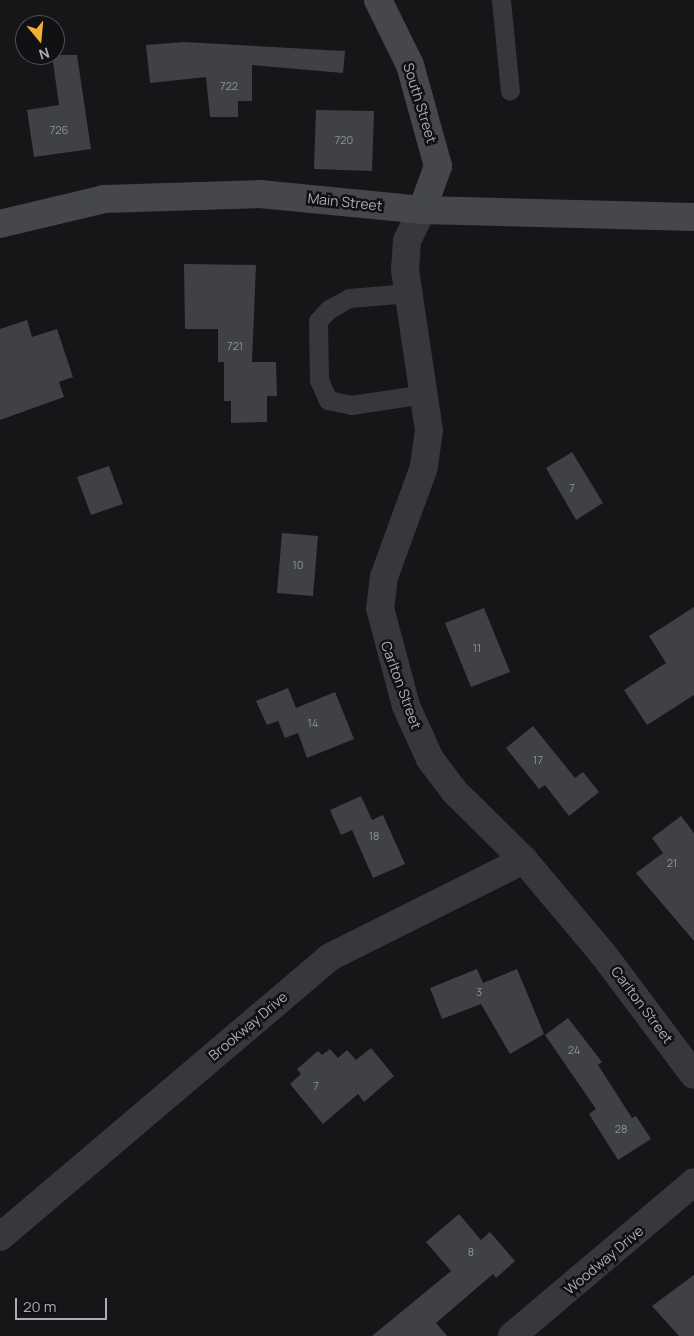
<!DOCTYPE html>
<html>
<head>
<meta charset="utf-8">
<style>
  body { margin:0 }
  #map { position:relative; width:694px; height:1336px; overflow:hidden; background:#161618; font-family:Manrope,sans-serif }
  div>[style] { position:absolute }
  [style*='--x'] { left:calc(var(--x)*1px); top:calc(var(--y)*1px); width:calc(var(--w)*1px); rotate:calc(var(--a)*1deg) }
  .building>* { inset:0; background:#404145 }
  .lane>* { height:19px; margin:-9.5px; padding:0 9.5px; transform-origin:9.5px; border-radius:9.5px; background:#37383d }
  .street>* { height:28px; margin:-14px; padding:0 14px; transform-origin:14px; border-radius:14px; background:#37383d }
  .secondary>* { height:28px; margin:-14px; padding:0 14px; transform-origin:14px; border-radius:14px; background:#45474d }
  span { translate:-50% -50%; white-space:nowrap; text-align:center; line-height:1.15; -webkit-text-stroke:5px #111113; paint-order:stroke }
  .number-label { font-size:11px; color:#8e929b }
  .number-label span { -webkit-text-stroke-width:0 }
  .street-label { font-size:14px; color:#a8adb8 }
  .north { position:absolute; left:15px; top:15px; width:50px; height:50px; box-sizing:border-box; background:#111113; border:1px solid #4d4f55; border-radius:50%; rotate:163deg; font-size:14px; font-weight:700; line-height:20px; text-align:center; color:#a8adb8 }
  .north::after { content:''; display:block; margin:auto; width:18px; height:22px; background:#f2b134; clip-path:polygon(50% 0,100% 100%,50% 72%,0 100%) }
  .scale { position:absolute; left:15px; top:1298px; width:92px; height:22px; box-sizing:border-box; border:2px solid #a8adb8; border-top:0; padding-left:6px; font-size:15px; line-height:18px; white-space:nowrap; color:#a8adb8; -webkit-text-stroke:4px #111113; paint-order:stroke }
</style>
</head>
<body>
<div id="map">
  <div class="building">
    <div style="clip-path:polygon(184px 42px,345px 51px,343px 73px,252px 65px,252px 101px,238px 101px,238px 117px,210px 117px,206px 77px,150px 83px,146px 45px)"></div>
    <div style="clip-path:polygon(52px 55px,77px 55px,91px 149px,34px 157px,27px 110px,59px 105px)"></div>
    <div style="clip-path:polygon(316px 110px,374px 111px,372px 171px,314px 169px)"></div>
    <div style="clip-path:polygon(184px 264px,256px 265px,252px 362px,276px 362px,277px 396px,267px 396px,267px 422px,231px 423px,231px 401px,224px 401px,224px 362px,218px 362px,218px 329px,185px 329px)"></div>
    <div style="clip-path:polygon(27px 320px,32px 337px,57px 329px,73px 377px,59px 382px,64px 397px,0 420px,0 329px)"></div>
    <div style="clip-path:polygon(572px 452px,603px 503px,576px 520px,546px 468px)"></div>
    <div style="clip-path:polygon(109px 466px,123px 504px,91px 515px,77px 477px)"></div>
    <div style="clip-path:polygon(282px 533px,318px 536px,313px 596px,277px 593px)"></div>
    <div style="clip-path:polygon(694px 607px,694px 695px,647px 725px,624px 690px,666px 663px,649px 636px)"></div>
    <div style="clip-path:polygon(484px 608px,510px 672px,471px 687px,445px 623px)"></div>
    <div style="clip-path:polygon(288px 688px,296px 708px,335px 692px,354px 739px,307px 758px,298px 733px,285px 738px,278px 721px,267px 725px,256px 701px)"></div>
    <div style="clip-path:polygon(533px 726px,575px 778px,583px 772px,599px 792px,569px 816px,545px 785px,539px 789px,506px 748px)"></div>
    <div style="clip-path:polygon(361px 796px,372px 820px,383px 815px,405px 864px,373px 878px,352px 830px,341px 835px,330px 810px)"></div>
    <div style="clip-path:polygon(681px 816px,694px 833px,694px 941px,636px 873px,663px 853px,652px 838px)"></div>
    <div style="clip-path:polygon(477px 969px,483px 983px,517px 969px,544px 1034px,510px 1054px,481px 1004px,442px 1019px,430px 988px)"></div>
    <div style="clip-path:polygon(568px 1018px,602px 1062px,598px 1065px,632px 1118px,636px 1116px,651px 1139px,618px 1160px,589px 1114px,596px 1109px,545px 1035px)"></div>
    <div style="clip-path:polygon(371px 1048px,394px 1076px,364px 1102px,358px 1094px,323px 1124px,290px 1084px,301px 1074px,297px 1069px,318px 1051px,322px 1055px,330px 1049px,338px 1058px,347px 1050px,356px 1060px)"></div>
    <div style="clip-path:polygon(459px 1214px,481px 1240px,490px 1232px,515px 1261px,496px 1278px,493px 1274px,436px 1323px,447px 1336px,372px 1336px,451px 1271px,426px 1242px)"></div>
    <div style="clip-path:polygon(694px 1275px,694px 1336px,679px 1336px,652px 1306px)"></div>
  </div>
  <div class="lane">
    <div style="--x:501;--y:0;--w:91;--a:84.4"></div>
    <div style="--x:409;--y:293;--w:60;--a:175.2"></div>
    <div style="--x:349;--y:298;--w:23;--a:151"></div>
    <div style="--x:329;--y:309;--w:16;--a:133"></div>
    <div style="--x:318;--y:321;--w:59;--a:89"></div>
    <div style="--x:319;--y:380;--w:22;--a:66"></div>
    <div style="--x:328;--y:400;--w:24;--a:12"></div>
    <div style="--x:351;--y:405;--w:75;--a:-8.5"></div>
  </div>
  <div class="street">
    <div style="--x:422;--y:210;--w:34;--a:116"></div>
    <div style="--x:407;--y:241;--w:29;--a:94"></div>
    <div style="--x:405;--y:270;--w:162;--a:81.5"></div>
    <div style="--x:429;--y:430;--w:37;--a:98"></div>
    <div style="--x:424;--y:467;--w:117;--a:110"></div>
    <div style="--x:384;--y:577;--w:31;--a:97"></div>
    <div style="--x:380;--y:608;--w:101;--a:75.1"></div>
    <div style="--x:406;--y:706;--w:58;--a:65.6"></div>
    <div style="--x:430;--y:759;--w:40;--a:53"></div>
    <div style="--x:454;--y:791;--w:98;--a:44.6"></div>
    <div style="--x:524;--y:860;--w:123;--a:50"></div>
    <div style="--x:603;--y:954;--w:151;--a:53.1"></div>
    <div style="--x:0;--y:1237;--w:433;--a:-40.3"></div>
    <div style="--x:330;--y:957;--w:217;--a:-26.6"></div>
    <div style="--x:512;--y:1336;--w:238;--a:-40.2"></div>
  </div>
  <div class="secondary">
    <div style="--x:378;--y:0;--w:72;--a:63.8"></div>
    <div style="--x:410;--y:65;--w:105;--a:74.5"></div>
    <div style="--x:438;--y:166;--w:47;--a:110"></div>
    <div style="--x:0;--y:224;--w:107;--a:-13.5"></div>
    <div style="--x:104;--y:199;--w:156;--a:-1.8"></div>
    <div style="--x:260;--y:194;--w:163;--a:5.6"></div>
    <div style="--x:422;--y:210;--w:272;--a:1.5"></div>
  </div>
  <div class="number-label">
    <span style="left:229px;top:86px">722</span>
    <span style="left:59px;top:130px">726</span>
    <span style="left:344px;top:140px">720</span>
    <span style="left:235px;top:346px">721</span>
    <span style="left:572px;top:488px">7</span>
    <span style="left:298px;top:565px">10</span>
    <span style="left:477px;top:648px">11</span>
    <span style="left:313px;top:723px">14</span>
    <span style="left:538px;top:760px">17</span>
    <span style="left:374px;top:836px">18</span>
    <span style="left:672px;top:863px">21</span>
    <span style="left:479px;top:992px">3</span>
    <span style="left:574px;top:1050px">24</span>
    <span style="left:316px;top:1086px">7</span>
    <span style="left:621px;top:1129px">28</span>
    <span style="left:471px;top:1252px">8</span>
  </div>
  <div class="street-label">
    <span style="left:420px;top:103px;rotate:73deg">South Street</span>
    <span style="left:345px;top:202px;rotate:6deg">Main Street</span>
    <span style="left:401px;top:685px;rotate:70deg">Carlton Street</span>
    <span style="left:642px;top:1005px;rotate:53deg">Carlton Street</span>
    <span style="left:248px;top:1026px;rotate:-40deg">Brookway Drive</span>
    <span style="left:604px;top:1260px;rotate:-40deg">Woodway Drive</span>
  </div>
  <div class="north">N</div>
  <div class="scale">20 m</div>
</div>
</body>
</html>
